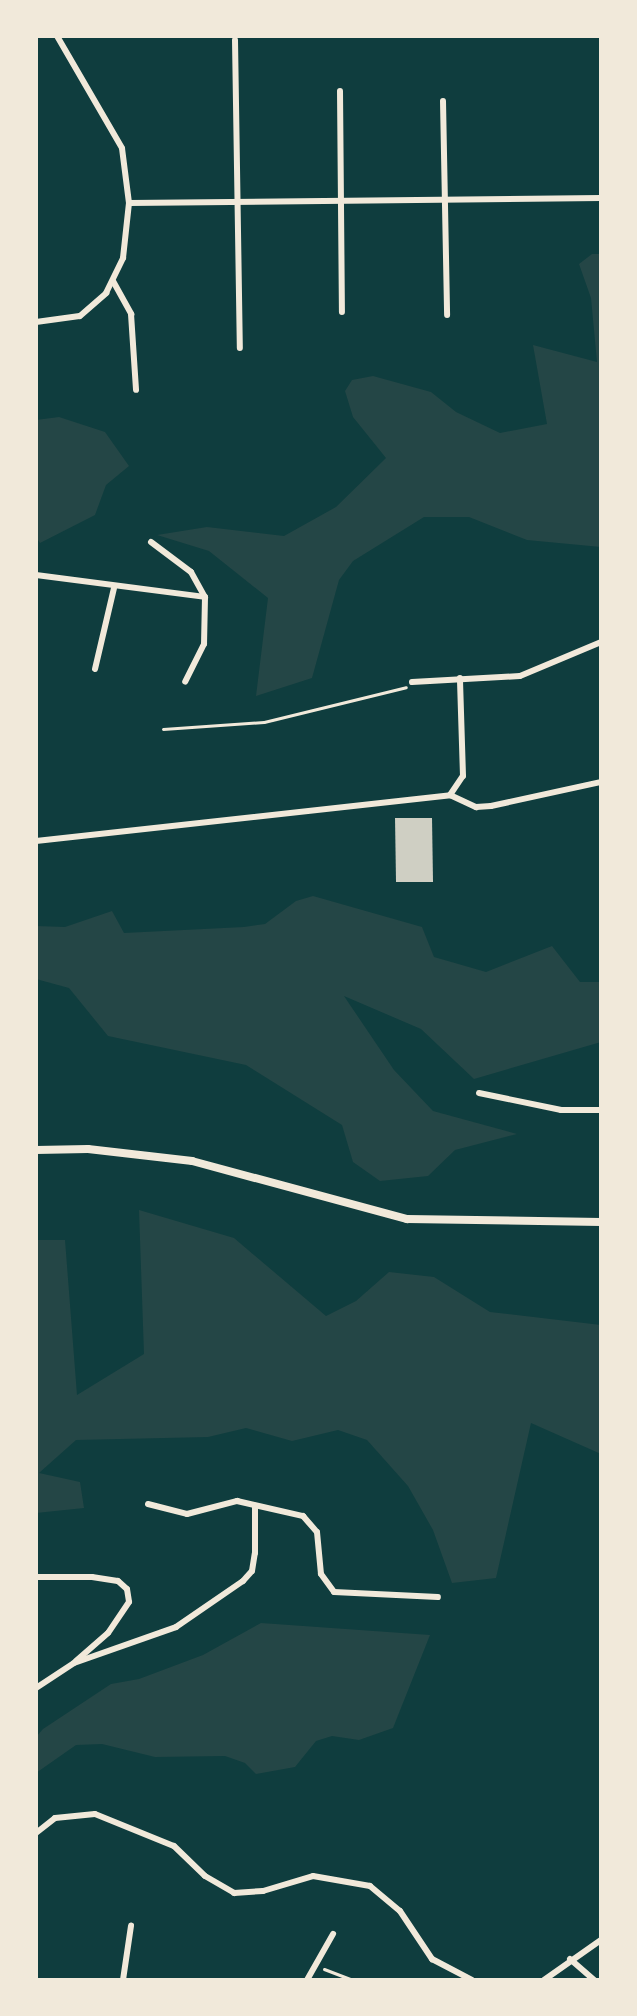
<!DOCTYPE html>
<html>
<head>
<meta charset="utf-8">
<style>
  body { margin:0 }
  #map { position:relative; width:637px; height:2016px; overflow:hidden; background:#0f3d3e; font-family:Spectral,serif }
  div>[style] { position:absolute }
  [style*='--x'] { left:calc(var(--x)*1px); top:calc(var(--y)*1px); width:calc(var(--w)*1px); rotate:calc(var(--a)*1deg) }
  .green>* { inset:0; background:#244646 }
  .building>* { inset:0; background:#cfcfc3 }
  .path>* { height:3px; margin:-1.5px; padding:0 1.5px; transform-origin:1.5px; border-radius:1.5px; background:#f1e9da }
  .minor>* { height:6px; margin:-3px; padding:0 3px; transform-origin:3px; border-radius:3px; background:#f1e9da }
  .tertiary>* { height:8px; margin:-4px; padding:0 4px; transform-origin:4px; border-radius:4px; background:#f1e9da }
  span { translate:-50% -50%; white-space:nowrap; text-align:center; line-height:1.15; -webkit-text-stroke:8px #f1e9da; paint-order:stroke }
  .frame { position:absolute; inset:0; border:38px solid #f1e9da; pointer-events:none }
</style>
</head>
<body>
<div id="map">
  <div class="green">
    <div style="clip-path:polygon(592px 254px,601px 254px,601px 547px,527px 540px,469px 517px,424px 517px,353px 561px,339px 580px,312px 678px,256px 696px,268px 598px,209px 551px,157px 535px,207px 527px,284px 536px,336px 507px,386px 458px,353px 417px,345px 391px,352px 380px,373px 376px,431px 392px,456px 412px,500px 433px,547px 424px,533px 345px,597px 362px,591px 298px,579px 264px)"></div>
    <div style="clip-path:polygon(59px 417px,105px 432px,129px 466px,106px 485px,95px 515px,40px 543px,36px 537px,36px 420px)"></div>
    <div style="clip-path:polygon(313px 896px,422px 927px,434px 957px,486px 972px,552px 946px,580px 982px,601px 982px,601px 1042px,474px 1079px,421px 1029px,344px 996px,394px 1070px,433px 1111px,517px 1134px,455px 1150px,428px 1176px,380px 1181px,353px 1162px,342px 1125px,246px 1065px,108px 1036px,69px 988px,36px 979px,36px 926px,65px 927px,112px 911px,124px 933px,244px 927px,265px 924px,296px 901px)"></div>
    <div style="clip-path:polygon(139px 1210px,234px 1238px,326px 1316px,356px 1301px,389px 1272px,434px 1277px,490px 1312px,601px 1325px,601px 1454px,531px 1423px,496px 1578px,452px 1583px,433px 1530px,408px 1486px,367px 1440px,338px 1430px,292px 1441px,246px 1428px,208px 1437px,76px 1440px,39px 1473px,80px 1482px,84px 1508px,36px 1513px,36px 1240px,65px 1240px,77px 1395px,144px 1354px)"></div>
    <div style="clip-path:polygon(261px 1623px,430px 1635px,393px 1728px,359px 1740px,332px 1736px,316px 1741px,295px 1767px,256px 1774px,245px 1763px,225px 1756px,155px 1757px,102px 1744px,76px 1745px,36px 1773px,36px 1737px,43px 1729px,111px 1684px,139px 1679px,203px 1655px)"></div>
  </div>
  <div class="building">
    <div style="clip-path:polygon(395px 818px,432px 818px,433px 882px,396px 882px)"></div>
  </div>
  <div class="path">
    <div style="--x:163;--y:729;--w:101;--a:-4"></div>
    <div style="--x:264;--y:722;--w:146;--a:-13.8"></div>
    <div style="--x:324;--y:1969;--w:30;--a:21"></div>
  </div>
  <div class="minor">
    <div style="--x:235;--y:40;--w:308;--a:89.1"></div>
    <div style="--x:340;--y:91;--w:221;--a:89.5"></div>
    <div style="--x:443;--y:101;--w:214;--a:88.9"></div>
    <div style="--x:129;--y:203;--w:472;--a:-0.6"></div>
    <div style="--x:113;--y:281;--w:38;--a:61"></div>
    <div style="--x:131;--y:314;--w:76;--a:86.2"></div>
    <div style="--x:36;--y:322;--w:44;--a:-7.8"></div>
    <div style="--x:80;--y:316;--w:35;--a:-41"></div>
    <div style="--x:106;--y:293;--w:39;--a:-64"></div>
    <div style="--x:123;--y:258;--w:55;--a:-83.8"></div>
    <div style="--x:129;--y:203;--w:55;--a:-97.3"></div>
    <div style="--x:122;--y:148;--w:129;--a:-120.1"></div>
    <div style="--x:151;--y:542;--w:50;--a:36.9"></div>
    <div style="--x:191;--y:572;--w:29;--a:61"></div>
    <div style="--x:205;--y:597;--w:47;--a:91.2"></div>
    <div style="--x:204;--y:644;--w:42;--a:116.6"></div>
    <div style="--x:36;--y:575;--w:170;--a:7.4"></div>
    <div style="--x:95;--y:669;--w:83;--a:-76.8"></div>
    <div style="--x:412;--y:682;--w:108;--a:-3.2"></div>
    <div style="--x:520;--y:676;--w:88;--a:-22.8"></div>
    <div style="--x:450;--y:795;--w:29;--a:25"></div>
    <div style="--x:476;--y:807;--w:15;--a:-4"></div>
    <div style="--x:491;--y:806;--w:113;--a:-12.3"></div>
    <div style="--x:36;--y:841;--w:417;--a:-6.3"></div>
    <div style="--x:450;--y:795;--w:23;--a:-56"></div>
    <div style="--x:463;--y:776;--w:98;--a:-91.8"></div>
    <div style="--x:479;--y:1093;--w:84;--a:11.7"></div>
    <div style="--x:561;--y:1110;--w:40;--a:0"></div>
    <div style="--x:148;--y:1504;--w:40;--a:14.4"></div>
    <div style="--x:187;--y:1514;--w:52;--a:-14.6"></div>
    <div style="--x:237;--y:1501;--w:68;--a:12.8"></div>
    <div style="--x:303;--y:1516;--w:21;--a:49"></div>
    <div style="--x:317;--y:1532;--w:42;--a:84.6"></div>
    <div style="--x:321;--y:1574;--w:22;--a:54"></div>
    <div style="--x:334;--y:1592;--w:104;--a:2.8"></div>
    <div style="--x:36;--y:1577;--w:56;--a:0"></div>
    <div style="--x:92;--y:1577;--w:26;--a:9"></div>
    <div style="--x:118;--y:1581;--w:12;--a:42"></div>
    <div style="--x:127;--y:1589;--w:13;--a:81"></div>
    <div style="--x:129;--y:1602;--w:37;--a:124"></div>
    <div style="--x:108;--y:1633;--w:43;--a:138.8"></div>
    <div style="--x:36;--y:1688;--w:45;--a:-33.3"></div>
    <div style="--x:74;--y:1663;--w:108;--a:-19.4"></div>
    <div style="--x:176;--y:1627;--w:81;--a:-34.5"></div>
    <div style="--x:243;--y:1581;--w:13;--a:-48"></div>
    <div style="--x:252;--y:1571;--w:18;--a:-81"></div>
    <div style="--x:255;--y:1553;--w:47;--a:-90"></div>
    <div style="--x:36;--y:1833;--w:24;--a:-38"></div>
    <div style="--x:55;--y:1818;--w:40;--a:-5.7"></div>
    <div style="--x:95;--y:1814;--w:85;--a:22.1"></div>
    <div style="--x:174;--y:1846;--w:43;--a:44.1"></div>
    <div style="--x:205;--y:1876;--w:34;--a:30"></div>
    <div style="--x:234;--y:1893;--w:29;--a:-4"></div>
    <div style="--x:263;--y:1891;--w:52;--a:-16.7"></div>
    <div style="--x:313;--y:1876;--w:58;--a:10"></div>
    <div style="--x:370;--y:1886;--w:39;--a:40"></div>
    <div style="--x:400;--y:1911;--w:58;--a:56.3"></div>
    <div style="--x:432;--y:1959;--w:45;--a:27.7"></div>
    <div style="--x:570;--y:1959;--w:32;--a:41"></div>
    <div style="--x:123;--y:1980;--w:55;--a:-81.6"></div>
    <div style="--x:307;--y:1980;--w:53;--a:-60.5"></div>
    <div style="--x:544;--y:1980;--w:70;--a:-35.1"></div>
  </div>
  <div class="tertiary">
    <div style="--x:36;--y:1150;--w:52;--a:-1.1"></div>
    <div style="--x:88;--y:1149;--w:105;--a:6.6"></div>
    <div style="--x:192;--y:1161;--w:223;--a:15.1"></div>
    <div style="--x:407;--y:1219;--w:194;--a:0.9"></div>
  </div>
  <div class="frame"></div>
</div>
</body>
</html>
